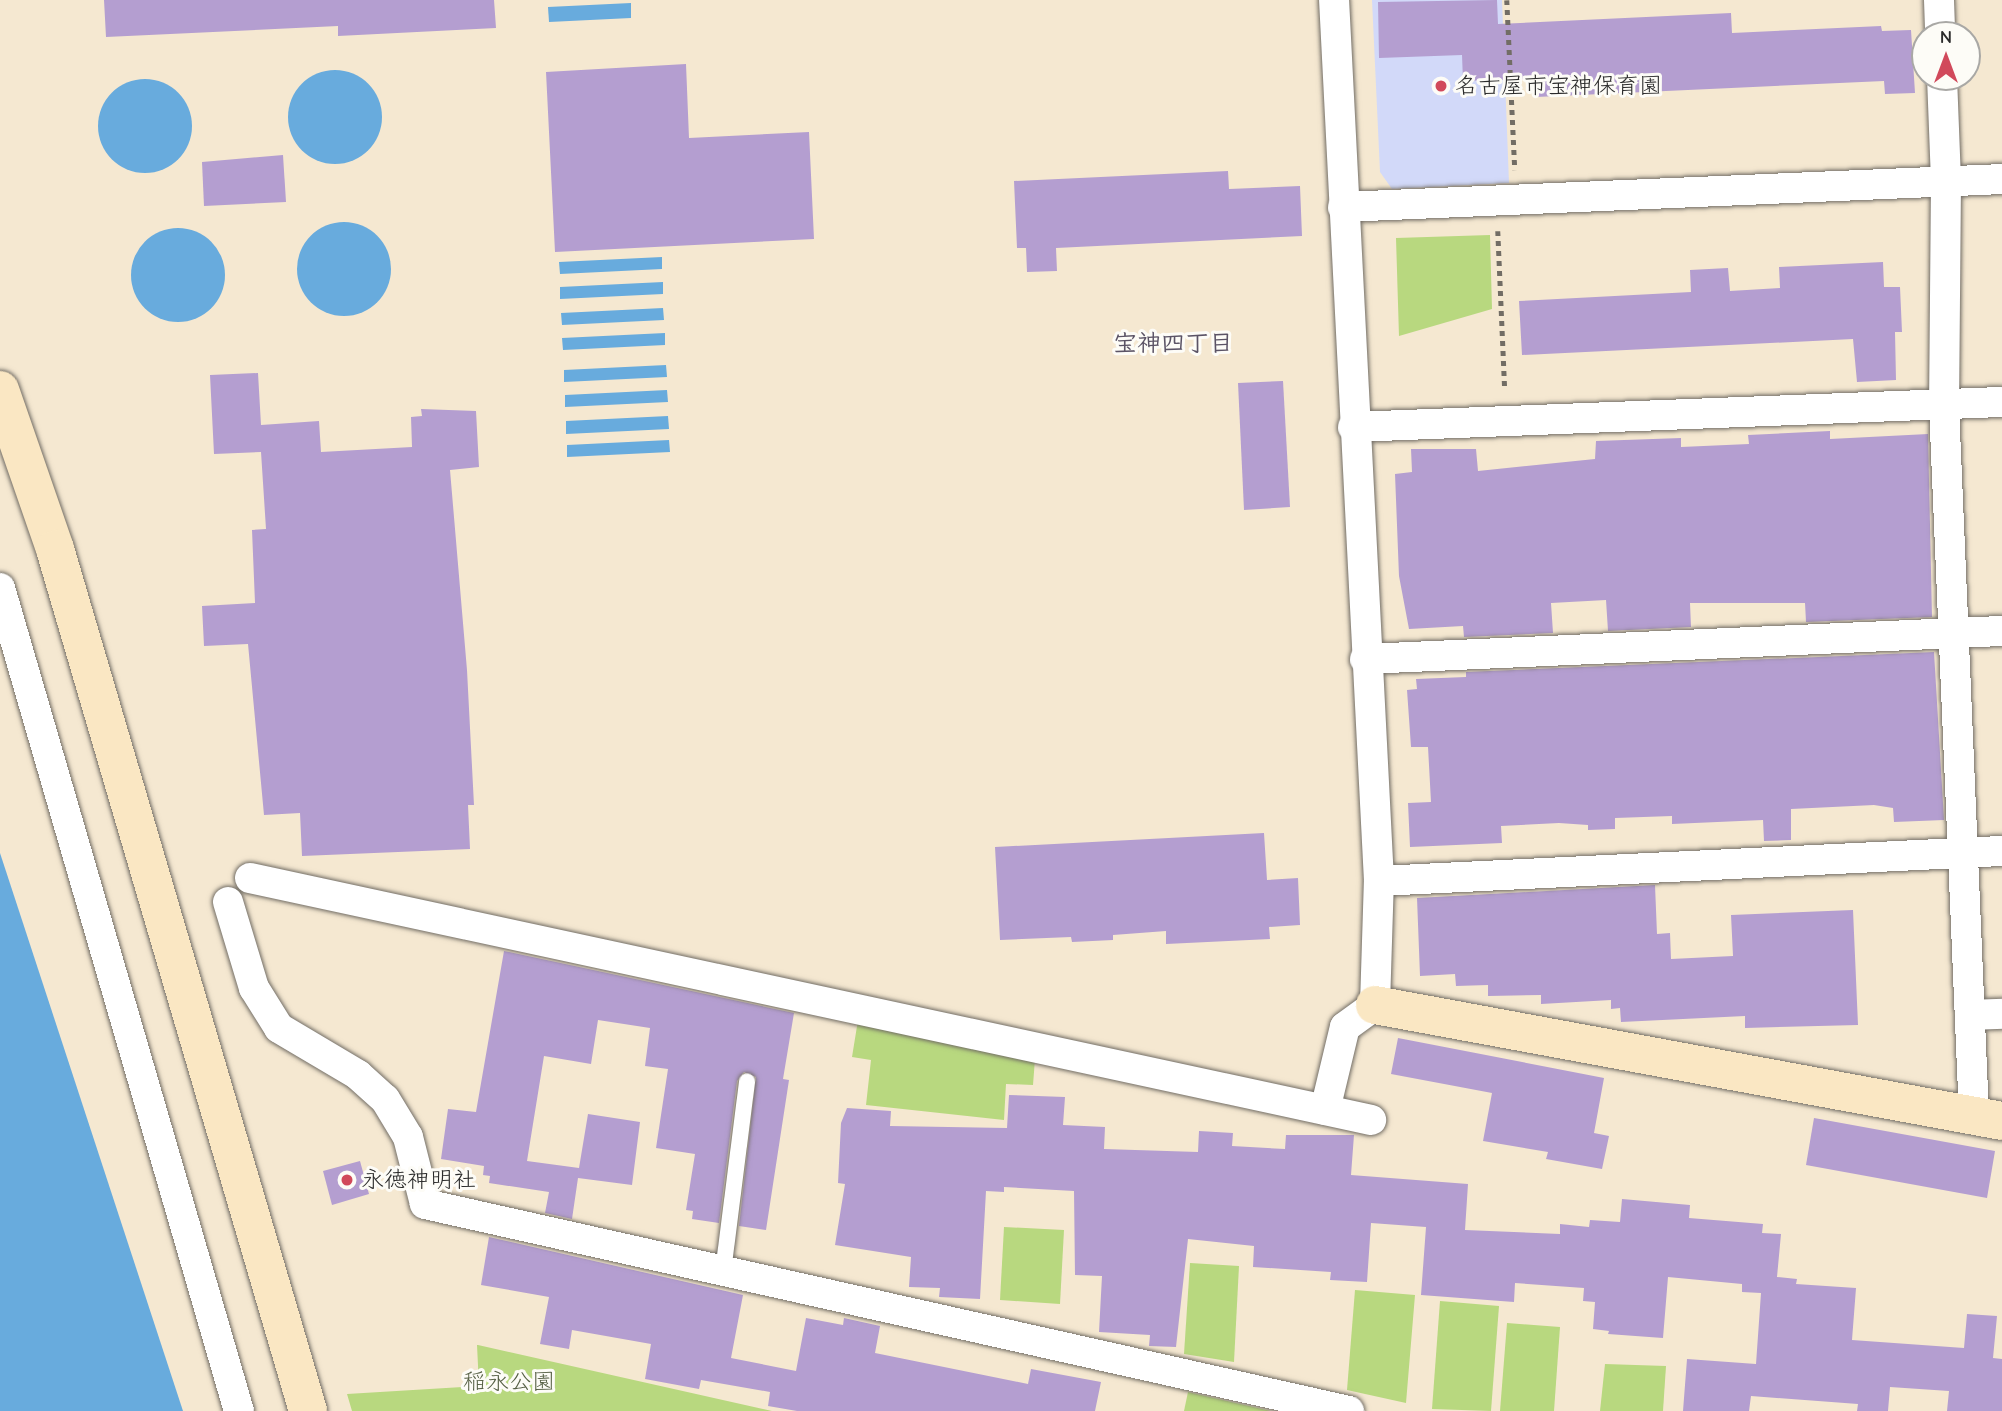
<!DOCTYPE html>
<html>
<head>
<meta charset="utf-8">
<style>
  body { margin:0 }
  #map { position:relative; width:2002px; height:1411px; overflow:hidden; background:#f5e8d1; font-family:"Comic Neue","Klee One",sans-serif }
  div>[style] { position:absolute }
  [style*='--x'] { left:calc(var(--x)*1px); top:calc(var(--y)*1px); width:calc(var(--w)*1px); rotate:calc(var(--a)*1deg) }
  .built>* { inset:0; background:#d2d9f9 }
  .green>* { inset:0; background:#b8d87f }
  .water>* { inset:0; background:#68abdd }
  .round { border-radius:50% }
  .building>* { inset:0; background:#b49ed0 }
  .path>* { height:4.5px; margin-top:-2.25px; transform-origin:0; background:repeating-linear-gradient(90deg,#726d65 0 5px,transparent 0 10px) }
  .roads { filter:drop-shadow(0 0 2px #726d65) drop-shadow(0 0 2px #726d65) }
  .lane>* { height:16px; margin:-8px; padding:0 8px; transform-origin:8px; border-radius:8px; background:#fff }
  .street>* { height:30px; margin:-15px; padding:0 15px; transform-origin:15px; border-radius:15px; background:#fff }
  .secondary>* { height:38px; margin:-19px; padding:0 19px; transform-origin:19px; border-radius:19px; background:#fae7c3 }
  .dots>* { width:19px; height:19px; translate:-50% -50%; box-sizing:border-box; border:4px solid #fdfcf7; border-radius:50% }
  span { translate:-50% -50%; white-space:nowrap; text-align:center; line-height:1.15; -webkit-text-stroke:6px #fdfcf7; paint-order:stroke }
  .poi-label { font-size:23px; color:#2b2b2b }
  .left { translate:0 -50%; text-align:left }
  .park-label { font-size:23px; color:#555f44 }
  .neighbourhood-label { font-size:24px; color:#5b5365; font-weight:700 }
  .north { position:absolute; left:1911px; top:21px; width:70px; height:70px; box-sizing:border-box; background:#fdfcf7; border:2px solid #a9a8a5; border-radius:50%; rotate:0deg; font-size:19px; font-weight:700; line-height:28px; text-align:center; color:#2b2b2b }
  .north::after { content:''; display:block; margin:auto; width:24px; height:32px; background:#d1495b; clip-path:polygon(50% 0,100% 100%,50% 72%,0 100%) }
</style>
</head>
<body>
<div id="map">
  <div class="built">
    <div style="clip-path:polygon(1372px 0,1502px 0,1509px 183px,1392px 189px,1380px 172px)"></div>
  </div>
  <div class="green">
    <div style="clip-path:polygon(1490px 235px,1492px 309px,1399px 336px,1396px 238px)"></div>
    <div style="clip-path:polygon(858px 1020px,1035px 1059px,1033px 1085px,1006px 1084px,1004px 1120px,866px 1105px,871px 1060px,852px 1057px)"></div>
    <div style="clip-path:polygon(1004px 1227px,1064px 1230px,1060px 1304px,1000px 1300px)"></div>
    <div style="clip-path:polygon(1190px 1263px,1239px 1266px,1234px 1362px,1184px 1354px)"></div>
    <div style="clip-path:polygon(1355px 1290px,1415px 1295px,1406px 1403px,1347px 1390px)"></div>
    <div style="clip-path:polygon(1440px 1301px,1499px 1306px,1491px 1411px,1432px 1409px)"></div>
    <div style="clip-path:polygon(1507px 1323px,1560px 1327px,1554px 1411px,1500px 1411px)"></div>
    <div style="clip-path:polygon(477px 1345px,478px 1345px,772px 1411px,352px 1411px,347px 1394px,479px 1386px)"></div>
    <div style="clip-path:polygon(1605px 1364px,1666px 1366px,1663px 1411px,1600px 1411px)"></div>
    <div style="clip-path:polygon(1188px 1392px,1271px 1411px,1184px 1411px)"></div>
  </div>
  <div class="water">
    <div style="clip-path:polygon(631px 3px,631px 18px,549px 22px,548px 7px)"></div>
    <div class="round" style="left:288px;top:70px;width:94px;height:94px"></div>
    <div class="round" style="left:98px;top:79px;width:94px;height:94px"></div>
    <div class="round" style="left:297px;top:222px;width:94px;height:94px"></div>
    <div class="round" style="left:131px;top:228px;width:94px;height:94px"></div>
    <div style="clip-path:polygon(662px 257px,662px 269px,560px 274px,559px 262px)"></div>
    <div style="clip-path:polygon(663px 282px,663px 294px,560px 299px,560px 287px)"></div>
    <div style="clip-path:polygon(663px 308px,664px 320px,562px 325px,561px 313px)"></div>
    <div style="clip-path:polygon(665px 333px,665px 345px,563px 350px,562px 338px)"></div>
    <div style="clip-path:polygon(666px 365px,667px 377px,564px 382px,564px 370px)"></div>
    <div style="clip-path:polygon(667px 390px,668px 402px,565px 407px,565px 395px)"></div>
    <div style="clip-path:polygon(668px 416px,669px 429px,566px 434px,566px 421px)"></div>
    <div style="clip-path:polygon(669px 440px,670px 452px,567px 457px,567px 445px)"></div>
    <div style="clip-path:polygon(0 853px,183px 1411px,0 1411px)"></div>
  </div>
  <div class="building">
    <div style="clip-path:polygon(104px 0,494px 0,496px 28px,338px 36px,338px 26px,106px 37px)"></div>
    <div style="clip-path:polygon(1497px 0,1498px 24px,1731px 13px,1732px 33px,1881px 26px,1882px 31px,1911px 30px,1915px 93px,1885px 94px,1884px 81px,1536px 97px,1535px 79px,1463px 81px,1462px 55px,1379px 58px,1378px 2px)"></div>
    <div style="clip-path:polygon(686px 64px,689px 138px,809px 132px,814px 239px,555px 252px,546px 72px)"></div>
    <div style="clip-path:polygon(283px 155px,286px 202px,204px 206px,202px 162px)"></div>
    <div style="clip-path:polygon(1228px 171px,1229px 189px,1300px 186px,1302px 236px,1056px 248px,1057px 271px,1027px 272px,1026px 248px,1017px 248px,1014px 181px)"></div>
    <div style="clip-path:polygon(1883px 262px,1884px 287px,1900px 287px,1902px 332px,1895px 332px,1896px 380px,1857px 382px,1853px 339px,1522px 355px,1519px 301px,1691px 292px,1690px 270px,1728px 268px,1730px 291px,1780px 288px,1779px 267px)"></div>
    <div style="clip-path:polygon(258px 373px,261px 425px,319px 421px,321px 452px,412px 447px,411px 417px,422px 416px,421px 409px,476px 411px,479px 467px,450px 470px,467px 670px,474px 805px,468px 805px,470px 849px,302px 856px,300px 813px,264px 815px,248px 644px,204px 646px,202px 606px,255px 603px,252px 530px,266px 529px,261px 452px,214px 454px,210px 375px)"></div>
    <div style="clip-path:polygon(1283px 381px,1290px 507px,1244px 510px,1238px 383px)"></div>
    <div style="clip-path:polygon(1830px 431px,1830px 439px,1928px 434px,1932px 617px,1806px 622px,1805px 603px,1690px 603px,1691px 627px,1608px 631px,1606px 600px,1551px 603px,1553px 633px,1464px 637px,1463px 626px,1409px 629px,1399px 576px,1395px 474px,1412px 472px,1411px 449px,1476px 449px,1478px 471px,1595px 459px,1596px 441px,1681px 438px,1681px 447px,1749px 444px,1748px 435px)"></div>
    <div style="clip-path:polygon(1934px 652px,1944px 820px,1894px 822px,1893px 808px,1874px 805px,1791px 809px,1791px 840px,1764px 841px,1763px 820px,1672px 824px,1672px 816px,1615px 818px,1615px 829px,1588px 830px,1588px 825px,1559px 823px,1501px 826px,1502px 843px,1410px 847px,1408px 803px,1431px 802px,1428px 747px,1411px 747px,1407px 690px,1417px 689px,1416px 679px,1466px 677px,1466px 672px)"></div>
    <div style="clip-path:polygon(1264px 833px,1267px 880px,1298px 878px,1300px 925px,1269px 927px,1270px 939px,1166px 944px,1166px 931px,1113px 935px,1113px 940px,1072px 942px,1071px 937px,1000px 940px,995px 847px)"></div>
    <div style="clip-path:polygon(1655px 885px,1657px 934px,1670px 933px,1671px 959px,1733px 956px,1731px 915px,1853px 910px,1858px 1025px,1745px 1028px,1745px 1016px,1621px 1022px,1620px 1008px,1611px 1009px,1611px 1000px,1541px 1004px,1541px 995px,1488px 996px,1488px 985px,1456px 986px,1455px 974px,1420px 976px,1417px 898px)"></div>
    <div style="clip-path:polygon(504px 951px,794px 1013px,783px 1079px,789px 1080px,766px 1230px,739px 1226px,756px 1077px,744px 1072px,737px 1081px,719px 1223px,692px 1219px,693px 1211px,686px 1210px,695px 1154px,656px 1148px,668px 1069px,645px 1066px,650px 1028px,598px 1020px,591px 1064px,544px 1056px,527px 1161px,579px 1168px,588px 1114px,640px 1122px,632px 1185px,578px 1178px,572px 1219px,545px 1213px,549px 1192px,489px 1183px,490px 1176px,483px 1175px,484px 1166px,441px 1159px,448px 1109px,476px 1112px)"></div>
    <div style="clip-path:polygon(1398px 1038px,1604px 1078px,1594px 1133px,1609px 1136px,1602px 1169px,1546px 1159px,1548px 1152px,1483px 1141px,1492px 1093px,1391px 1074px)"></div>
    <div style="clip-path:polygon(1009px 1095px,1065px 1097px,1063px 1125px,1105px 1127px,1104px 1149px,1198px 1152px,1199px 1131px,1233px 1133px,1232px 1146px,1285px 1149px,1286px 1135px,1354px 1135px,1351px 1175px,1468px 1184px,1465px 1230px,1560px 1234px,1560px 1224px,1589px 1227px,1590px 1220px,1620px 1222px,1622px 1199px,1690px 1205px,1689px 1218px,1763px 1224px,1762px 1233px,1781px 1234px,1777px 1277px,1797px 1279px,1796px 1284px,1856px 1288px,1852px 1340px,1964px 1348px,1967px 1314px,1997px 1316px,1993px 1358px,2002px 1359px,2002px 1411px,1947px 1411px,1949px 1391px,1890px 1387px,1888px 1411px,1857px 1411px,1858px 1404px,1751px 1396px,1749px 1411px,1683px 1411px,1687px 1359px,1756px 1364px,1761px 1293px,1742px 1292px,1742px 1284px,1668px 1277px,1663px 1338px,1608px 1334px,1609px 1331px,1593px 1329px,1595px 1302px,1583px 1301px,1584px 1288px,1515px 1283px,1514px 1302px,1421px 1295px,1426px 1227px,1371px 1223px,1367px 1282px,1330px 1280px,1331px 1272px,1253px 1267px,1254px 1246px,1188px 1239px,1176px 1347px,1149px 1346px,1150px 1335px,1099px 1332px,1102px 1276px,1075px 1275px,1074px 1191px,1004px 1187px,1004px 1192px,986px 1191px,980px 1299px,939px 1297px,940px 1288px,909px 1287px,911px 1257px,835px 1245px,845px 1184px,838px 1183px,841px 1123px,847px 1108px,891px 1111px,890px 1126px,1007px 1128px)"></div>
    <div style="clip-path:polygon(1814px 1118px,1995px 1151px,1987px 1198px,1806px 1165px)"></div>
    <div style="clip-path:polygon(360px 1161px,369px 1194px,332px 1205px,323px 1171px)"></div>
    <div style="clip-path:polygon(489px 1237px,743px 1295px,731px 1358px,796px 1371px,806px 1318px,843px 1325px,844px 1318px,880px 1326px,875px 1353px,1028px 1384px,1031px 1369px,1101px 1382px,1095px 1411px,797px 1411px,768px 1406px,770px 1392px,701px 1380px,699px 1389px,645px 1379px,651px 1344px,572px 1330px,569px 1349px,540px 1344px,549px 1297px,481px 1285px)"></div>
  </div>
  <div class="path">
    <div style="--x:1507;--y:0;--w:170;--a:87.3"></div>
    <div style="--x:1498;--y:231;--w:159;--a:87.5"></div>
  </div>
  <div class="roads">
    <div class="lane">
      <div style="--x:723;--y:1272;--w:192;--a:-82.8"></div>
    </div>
    <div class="street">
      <div style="--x:1939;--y:0;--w:35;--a:88"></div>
      <div style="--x:1942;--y:77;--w:105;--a:87.8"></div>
      <div style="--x:1946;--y:182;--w:224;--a:90.5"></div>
      <div style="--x:1944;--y:406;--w:711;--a:87.58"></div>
      <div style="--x:1343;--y:207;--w:660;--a:-2.43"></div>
      <div style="--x:1353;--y:427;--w:649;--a:-2.21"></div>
      <div style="--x:0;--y:588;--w:857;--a:73.81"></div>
      <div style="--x:1365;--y:659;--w:638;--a:-2.52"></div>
      <div style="--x:250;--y:878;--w:1147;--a:12.18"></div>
      <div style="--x:1379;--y:881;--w:624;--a:-2.76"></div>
      <div style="--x:228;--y:902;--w:90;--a:73.2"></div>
      <div style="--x:254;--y:988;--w:47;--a:58"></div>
      <div style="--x:279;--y:1028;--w:92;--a:30.7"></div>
      <div style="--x:358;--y:1075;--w:36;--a:42"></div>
      <div style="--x:385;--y:1099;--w:44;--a:58.8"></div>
      <div style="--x:408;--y:1137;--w:69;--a:75.8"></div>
      <div style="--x:425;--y:1204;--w:947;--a:12.63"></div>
      <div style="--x:1970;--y:1015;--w:32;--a:-2"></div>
      <div style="--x:1325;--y:1110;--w:85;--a:-76.5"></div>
      <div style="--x:1345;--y:1027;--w:37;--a:-36"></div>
      <div style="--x:1375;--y:1005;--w:124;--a:-88.2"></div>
      <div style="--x:1379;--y:881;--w:882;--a:-92.92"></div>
    </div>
    <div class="secondary">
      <div style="--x:0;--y:390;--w:168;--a:70.9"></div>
      <div style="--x:55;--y:549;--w:898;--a:73.64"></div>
      <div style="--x:1375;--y:1005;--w:638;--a:10.48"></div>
    </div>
  </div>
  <div class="dots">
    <div style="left:1441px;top:86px;background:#d1495b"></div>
    <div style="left:347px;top:1180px;background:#d1495b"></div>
  </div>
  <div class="poi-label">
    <span class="left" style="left:1455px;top:86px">名古屋市宝神保育園</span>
    <span class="left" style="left:361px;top:1180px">永徳神明社</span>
  </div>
  <div class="park-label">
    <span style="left:509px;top:1382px">稲永公園</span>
  </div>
  <div class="neighbourhood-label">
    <span style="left:1173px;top:344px">宝神四丁目</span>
  </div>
  <div class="north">N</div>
</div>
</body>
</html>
